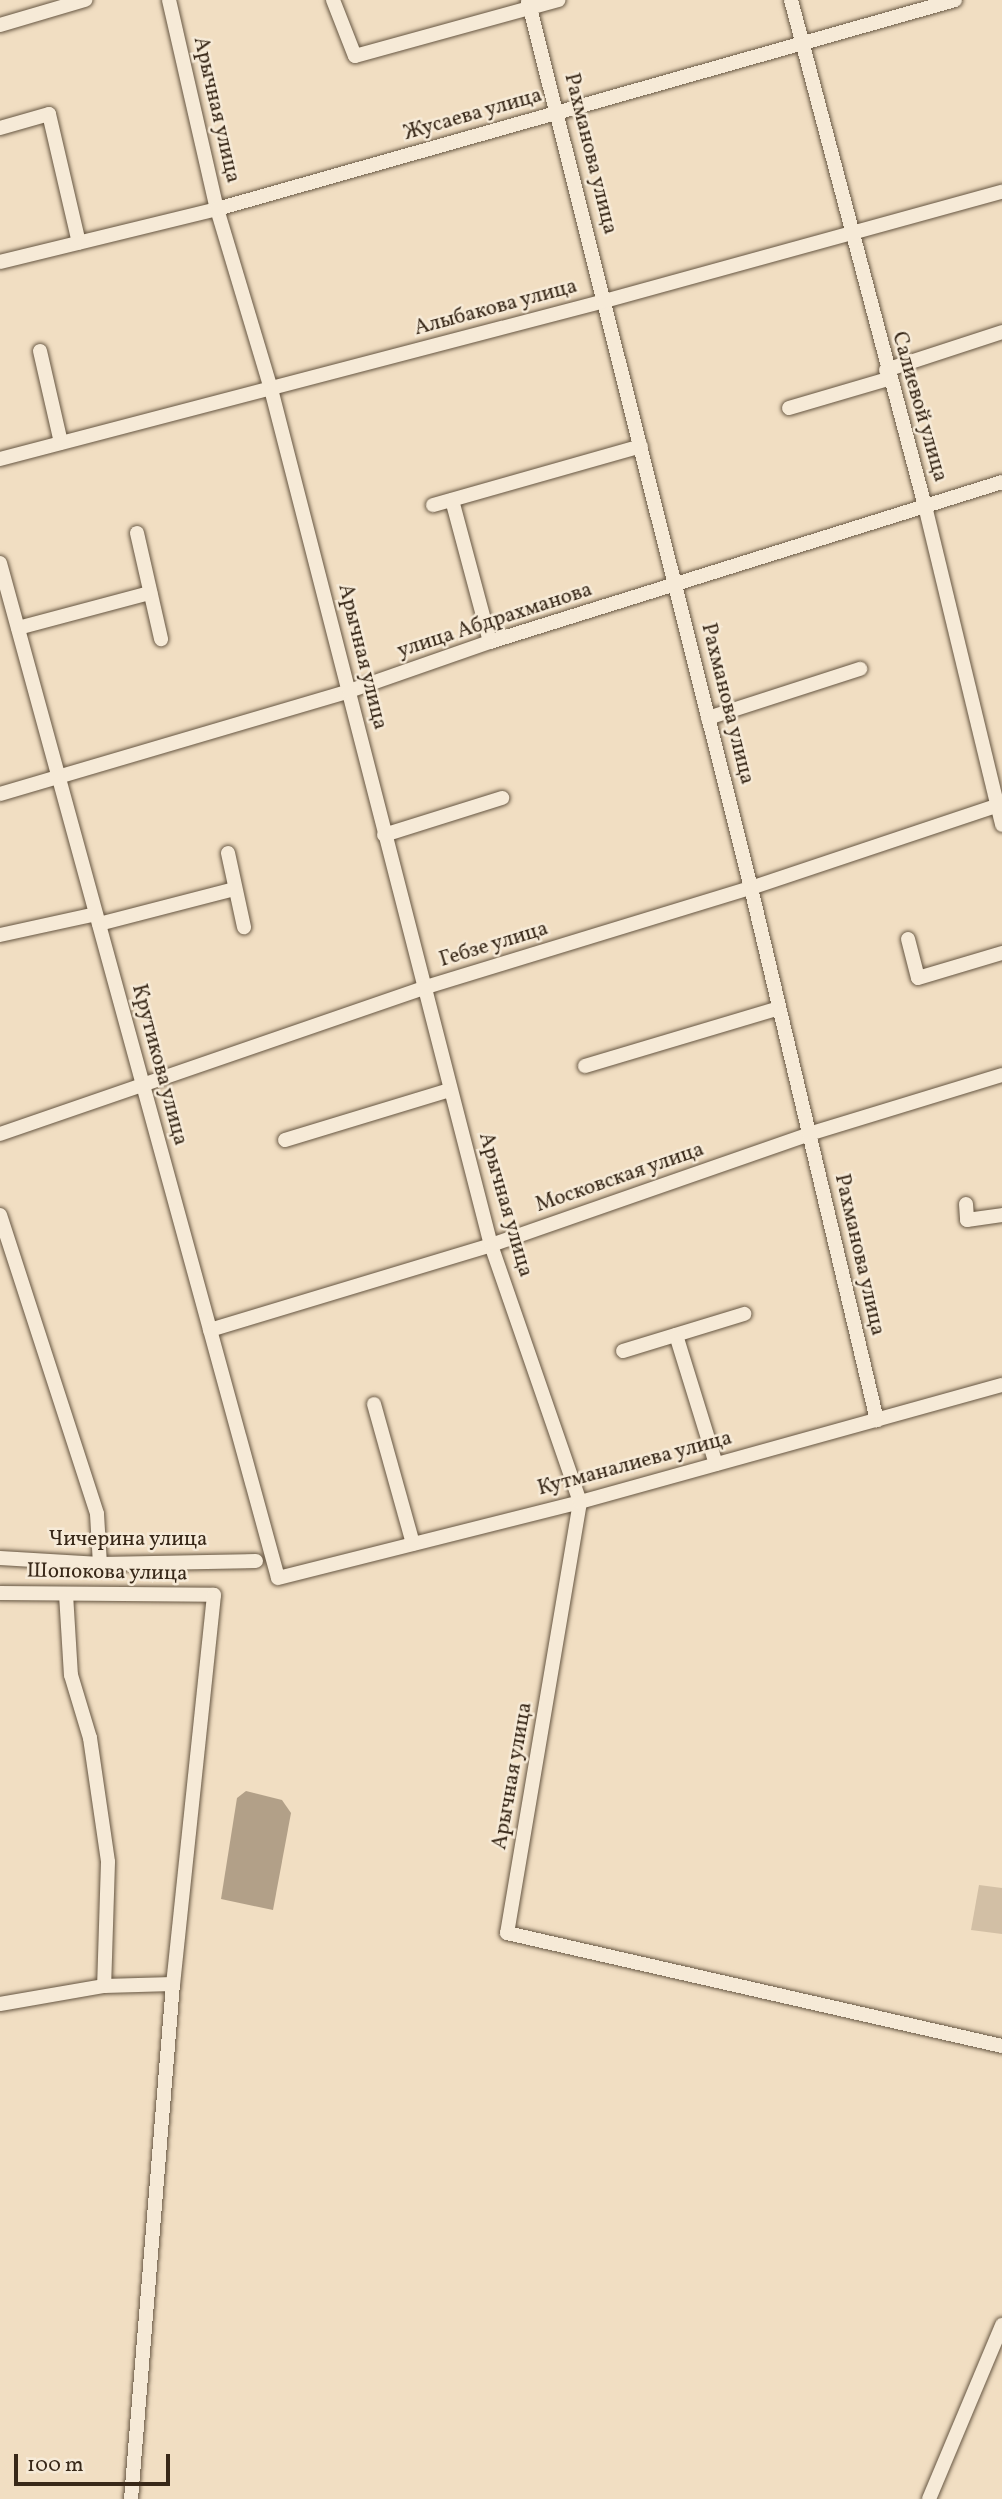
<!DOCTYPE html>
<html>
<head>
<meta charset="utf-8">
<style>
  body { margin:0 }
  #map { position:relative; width:1002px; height:2499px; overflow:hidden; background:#f1dec2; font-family:Vollkorn,serif }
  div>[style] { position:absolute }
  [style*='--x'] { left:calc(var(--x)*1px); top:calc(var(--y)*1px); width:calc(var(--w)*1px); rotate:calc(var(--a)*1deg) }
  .green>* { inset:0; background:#d2bfa5 }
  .water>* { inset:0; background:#b2a088 }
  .roads { filter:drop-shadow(0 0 2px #665642) drop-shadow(0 0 2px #665642) }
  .minor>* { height:14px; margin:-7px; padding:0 7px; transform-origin:7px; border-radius:7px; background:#f6ead7 }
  span { translate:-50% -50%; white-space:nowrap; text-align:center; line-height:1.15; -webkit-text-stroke:5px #f6ead7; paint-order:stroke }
  .street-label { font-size:21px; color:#382818 }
  .scale { position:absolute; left:14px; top:2454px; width:156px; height:32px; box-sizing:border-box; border:4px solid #382818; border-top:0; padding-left:9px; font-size:21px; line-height:24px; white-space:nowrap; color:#382818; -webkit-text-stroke:5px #f6ead7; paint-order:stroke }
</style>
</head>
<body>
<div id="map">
  <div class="green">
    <div style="clip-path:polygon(979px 1885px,1002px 1888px,1002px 1934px,971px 1930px)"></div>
  </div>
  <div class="water">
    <div style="clip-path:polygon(246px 1791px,282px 1800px,291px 1813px,273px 1910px,221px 1899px,237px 1798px)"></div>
  </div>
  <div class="roads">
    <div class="minor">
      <div style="--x:169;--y:0;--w:214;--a:77.1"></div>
      <div style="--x:217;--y:209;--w:188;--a:73.3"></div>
      <div style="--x:271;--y:389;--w:884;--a:75.59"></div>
      <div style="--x:491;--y:1245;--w:272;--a:70.9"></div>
      <div style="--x:580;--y:1502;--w:437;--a:99.6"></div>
      <div style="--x:507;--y:1933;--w:508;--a:12.86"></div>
      <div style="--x:333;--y:0;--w:60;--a:68.6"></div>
      <div style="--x:355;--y:56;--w:211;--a:-15.4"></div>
      <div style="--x:528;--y:0;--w:916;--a:75.9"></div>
      <div style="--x:751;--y:888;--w:547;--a:76.68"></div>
      <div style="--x:791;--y:0;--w:523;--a:75.17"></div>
      <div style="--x:925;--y:506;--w:328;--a:76.4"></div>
      <div style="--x:0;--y:25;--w:89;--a:-16.4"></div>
      <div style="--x:0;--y:128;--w:51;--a:-15.9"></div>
      <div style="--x:49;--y:114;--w:132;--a:76.9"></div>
      <div style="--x:0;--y:262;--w:223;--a:-13.7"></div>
      <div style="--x:217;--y:209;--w:767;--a:-15.81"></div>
      <div style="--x:40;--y:351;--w:94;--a:77.1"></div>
      <div style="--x:886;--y:370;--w:122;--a:-18.1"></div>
      <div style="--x:789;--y:408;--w:103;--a:-16.3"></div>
      <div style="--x:0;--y:459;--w:625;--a:-14.64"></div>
      <div style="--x:605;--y:301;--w:412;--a:-15.4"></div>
      <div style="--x:452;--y:500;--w:147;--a:75"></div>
      <div style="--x:433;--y:505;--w:216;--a:-15.8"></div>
      <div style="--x:137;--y:533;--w:109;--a:77.2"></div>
      <div style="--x:0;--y:563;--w:1052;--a:74.68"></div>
      <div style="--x:278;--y:1578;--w:311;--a:-14.1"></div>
      <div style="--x:580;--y:1502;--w:438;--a:-15.5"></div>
      <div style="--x:18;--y:628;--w:137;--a:-14.9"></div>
      <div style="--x:708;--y:718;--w:160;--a:-17.9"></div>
      <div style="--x:0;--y:794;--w:364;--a:-16.4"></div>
      <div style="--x:349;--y:691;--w:149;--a:-19.2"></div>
      <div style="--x:490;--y:642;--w:536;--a:-17.35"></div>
      <div style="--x:384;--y:835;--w:124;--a:-17.4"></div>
      <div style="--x:228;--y:853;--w:76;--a:77.8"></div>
      <div style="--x:99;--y:924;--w:139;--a:-14.5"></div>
      <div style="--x:0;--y:935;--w:98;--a:-12.3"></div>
      <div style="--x:908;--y:939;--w:40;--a:75.6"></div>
      <div style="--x:918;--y:978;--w:88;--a:-16.6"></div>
      <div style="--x:585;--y:1066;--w:202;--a:-16.6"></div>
      <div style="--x:0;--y:1134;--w:447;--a:-19"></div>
      <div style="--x:423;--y:988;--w:343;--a:-17"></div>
      <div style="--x:751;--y:888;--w:265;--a:-18.5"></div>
      <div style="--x:285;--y:1140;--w:172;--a:-16.9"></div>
      <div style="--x:966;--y:1204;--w:16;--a:86"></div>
      <div style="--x:967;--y:1220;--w:35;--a:-8"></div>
      <div style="--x:0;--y:1215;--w:314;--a:72"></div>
      <div style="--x:97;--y:1514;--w:50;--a:86.6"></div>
      <div style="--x:210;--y:1330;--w:294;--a:-16.8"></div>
      <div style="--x:491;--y:1245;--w:337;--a:-19.2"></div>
      <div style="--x:809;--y:1134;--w:202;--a:-17"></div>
      <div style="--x:676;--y:1335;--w:135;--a:72.8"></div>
      <div style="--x:623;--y:1351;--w:127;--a:-17"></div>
      <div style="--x:374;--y:1404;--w:145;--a:74.4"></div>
      <div style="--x:0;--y:1558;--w:100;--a:3.4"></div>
      <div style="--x:100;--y:1564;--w:156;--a:-1.1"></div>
      <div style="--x:0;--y:1593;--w:214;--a:0.5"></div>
      <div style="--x:214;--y:1595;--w:391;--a:96"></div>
      <div style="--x:173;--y:1984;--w:517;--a:94.66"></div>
      <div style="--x:66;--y:1594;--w:81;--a:86.5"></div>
      <div style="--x:71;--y:1675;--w:66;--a:73.2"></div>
      <div style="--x:90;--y:1738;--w:125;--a:81.7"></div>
      <div style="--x:108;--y:1862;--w:124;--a:91.8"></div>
      <div style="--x:0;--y:2004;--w:106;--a:-9.8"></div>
      <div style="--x:104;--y:1986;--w:69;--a:-1.7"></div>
      <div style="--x:929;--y:2499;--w:189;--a:-67.2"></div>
    </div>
  </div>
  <div class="street-label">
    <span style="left:216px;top:110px;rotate:77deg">Арычная улица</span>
    <span style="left:473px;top:115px;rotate:-16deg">Жусаева улица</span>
    <span style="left:590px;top:154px;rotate:76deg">Рахманова улица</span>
    <span style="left:496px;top:308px;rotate:-15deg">Алыбакова улица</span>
    <span style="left:919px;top:407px;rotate:74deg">Салиевой улица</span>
    <span style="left:495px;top:621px;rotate:-18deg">улица Абдрахманова</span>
    <span style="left:362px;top:657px;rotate:76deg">Арычная улица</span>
    <span style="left:727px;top:704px;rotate:76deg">Рахманова улица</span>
    <span style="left:494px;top:945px;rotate:-17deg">Гебзе улица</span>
    <span style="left:159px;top:1065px;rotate:75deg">Крутикова улица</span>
    <span style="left:620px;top:1178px;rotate:-19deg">Московская улица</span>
    <span style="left:505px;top:1205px;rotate:74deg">Арычная улица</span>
    <span style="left:859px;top:1255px;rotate:77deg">Рахманова улица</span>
    <span style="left:635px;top:1464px;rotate:-15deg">Кутманалиева улица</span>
    <span style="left:128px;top:1540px">Чичерина улица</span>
    <span style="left:107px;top:1573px;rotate:1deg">Шопокова улица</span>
    <span style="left:513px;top:1776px;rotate:-80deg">Арычная улица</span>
  </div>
  <div class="scale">100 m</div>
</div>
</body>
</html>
